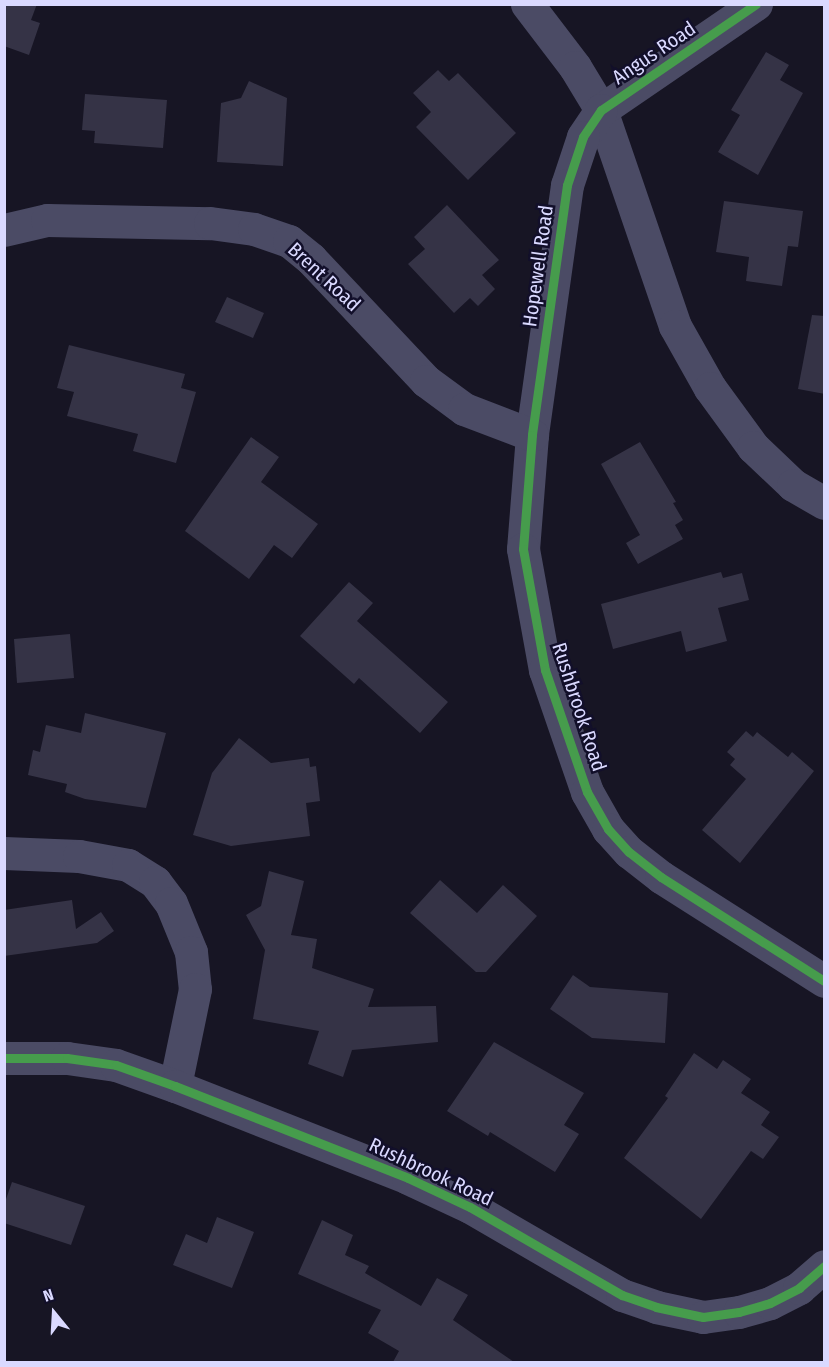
<!DOCTYPE html>
<html>
<head>
<meta charset="utf-8">
<style>
  body { margin:0 }
  #map { position:relative; width:829px; height:1367px; overflow:hidden; background:#171524; font-family:"Fira Sans Condensed",sans-serif }
  div>[style] { position:absolute }
  [style*='--x'] { left:calc(var(--x)*1px); top:calc(var(--y)*1px); width:calc(var(--w)*1px); rotate:calc(var(--a)*1deg) }
  .building>* { inset:0; background:#353346 }
  .street>* { height:33px; margin:-16.5px; padding:0 16.5px; transform-origin:16.5px; border-radius:16.5px; background:#4b4b65 }
  .cycleway>* { height:9px; margin:-4.5px; padding:0 4.5px; transform-origin:4.5px; border-radius:4.5px; background:#469c4c }
  span { translate:-50% -50%; white-space:nowrap; text-align:center; line-height:1.15; -webkit-text-stroke:5px #120f2a; paint-order:stroke }
  .street-label { font-size:20px; color:#dad9ff }
  .frame { position:absolute; inset:0; border:6px solid #dad9ff; pointer-events:none }
  .north { position:absolute; left:24px; top:1283px; width:60px; height:60px; -webkit-text-stroke:4px #120f2a; paint-order:stroke; rotate:342deg; font-size:16px; font-weight:700; line-height:24px; text-align:center; color:#dad9ff }
  .north::after { content:''; display:block; margin:auto; width:21px; height:27px; background:#dad9ff; clip-path:polygon(50% 0,100% 100%,50% 72%,0 100%) }
</style>
</head>
<body>
<div id="map">
  <div class="building">
    <div style="clip-path:polygon(4px 4px,37px 4px,31px 20px,40px 23px,29px 55px,4px 46px)"></div>
    <div style="clip-path:polygon(766px 52px,789px 65px,780px 80px,803px 93px,758px 175px,718px 152px,740px 115px,731px 110px)"></div>
    <div style="clip-path:polygon(438px 70px,449px 81px,458px 73px,516px 133px,468px 180px,416px 127px,431px 112px,413px 93px)"></div>
    <div style="clip-path:polygon(249px 81px,287px 98px,283px 166px,217px 162px,221px 103px,241px 98px)"></div>
    <div style="clip-path:polygon(85px 94px,167px 100px,163px 148px,94px 143px,95px 131px,82px 130px)"></div>
    <div style="clip-path:polygon(724px 201px,803px 211px,798px 247px,788px 246px,782px 286px,746px 281px,749px 257px,716px 252px)"></div>
    <div style="clip-path:polygon(447px 205px,499px 260px,482px 275px,495px 289px,478px 306px,470px 298px,454px 313px,408px 264px,425px 249px,414px 237px)"></div>
    <div style="clip-path:polygon(227px 297px,264px 313px,253px 338px,215px 322px)"></div>
    <div style="clip-path:polygon(812px 315px,825px 316px,825px 394px,798px 389px)"></div>
    <div style="clip-path:polygon(69px 345px,185px 374px,181px 388px,196px 392px,176px 463px,133px 451px,138px 434px,67px 416px,74px 392px,57px 388px)"></div>
    <div style="clip-path:polygon(251px 437px,279px 457px,261px 482px,318px 524px,292px 558px,274px 545px,249px 579px,185px 531px)"></div>
    <div style="clip-path:polygon(640px 442px,676px 502px,673px 503px,683px 520px,675px 525px,683px 539px,638px 564px,626px 543px,640px 535px,601px 464px)"></div>
    <div style="clip-path:polygon(721px 572px,723px 578px,742px 573px,749px 600px,718px 608px,727px 641px,686px 652px,681px 631px,613px 649px,601px 604px)"></div>
    <div style="clip-path:polygon(349px 582px,373px 603px,357px 621px,448px 702px,420px 733px,359px 678px,354px 684px,300px 636px)"></div>
    <div style="clip-path:polygon(70px 634px,74px 678px,17px 683px,14px 639px)"></div>
    <div style="clip-path:polygon(85px 713px,166px 733px,146px 808px,85px 799px,65px 792px,67px 784px,28px 775px,33px 750px,40px 752px,46px 725px,81px 733px)"></div>
    <div style="clip-path:polygon(746px 731px,753px 737px,757px 732px,788px 757px,792px 752px,814px 771px,740px 863px,702px 830px,746px 779px,730px 765px,735px 759px,727px 752px)"></div>
    <div style="clip-path:polygon(239px 738px,271px 763px,309px 758px,310px 767px,316px 766px,320px 801px,306px 803px,310px 836px,231px 846px,193px 835px,212px 773px)"></div>
    <div style="clip-path:polygon(269px 871px,304px 881px,291px 935px,317px 939px,312px 968px,374px 989px,368px 1007px,436px 1006px,438px 1042px,352px 1050px,343px 1077px,308px 1064px,319px 1031px,253px 1019px,265px 950px,246px 915px,261px 906px)"></div>
    <div style="clip-path:polygon(440px 880px,477px 913px,503px 885px,537px 916px,486px 972px,476px 972px,410px 913px)"></div>
    <div style="clip-path:polygon(72px 900px,76px 929px,101px 912px,114px 931px,97px 943px,4px 956px,4px 910px)"></div>
    <div style="clip-path:polygon(573px 975px,590px 987px,668px 993px,665px 1043px,592px 1038px,550px 1009px)"></div>
    <div style="clip-path:polygon(494px 1042px,584px 1093px,564px 1125px,579px 1134px,555px 1172px,490px 1132px,488px 1136px,447px 1111px)"></div>
    <div style="clip-path:polygon(694px 1053px,717px 1069px,723px 1060px,751px 1079px,741px 1093px,770px 1112px,761px 1125px,779px 1137px,763px 1159px,751px 1151px,701px 1219px,624px 1158px,668px 1098px,665px 1096px)"></div>
    <div style="clip-path:polygon(12px 1182px,85px 1206px,71px 1245px,4px 1223px,4px 1205px)"></div>
    <div style="clip-path:polygon(217px 1217px,254px 1232px,232px 1288px,173px 1265px,186px 1234px,207px 1243px)"></div>
    <div style="clip-path:polygon(322px 1220px,353px 1235px,345px 1255px,369px 1266px,365px 1273px,421px 1306px,437px 1278px,468px 1295px,453px 1320px,514px 1362px,393px 1362px,399px 1351px,368px 1333px,381px 1310px,298px 1274px)"></div>
  </div>
  <div class="street">
    <div style="--x:527;--y:4;--w:79;--a:52.7"></div>
    <div style="--x:575;--y:67;--w:50;--a:58.8"></div>
    <div style="--x:601;--y:110;--w:228;--a:71.1"></div>
    <div style="--x:675;--y:326;--w:71;--a:60.6"></div>
    <div style="--x:710;--y:388;--w:73;--a:53.9"></div>
    <div style="--x:753;--y:447;--w:55;--a:43.5"></div>
    <div style="--x:793;--y:485;--w:36;--a:30"></div>
    <div style="--x:756;--y:4;--w:188;--a:145.6"></div>
    <div style="--x:601;--y:110;--w:32;--a:124"></div>
    <div style="--x:583;--y:137;--w:51;--a:108.4"></div>
    <div style="--x:567;--y:185;--w:252;--a:98"></div>
    <div style="--x:532;--y:435;--w:114;--a:94.5"></div>
    <div style="--x:523;--y:549;--w:123;--a:79.7"></div>
    <div style="--x:545;--y:670;--w:129;--a:71"></div>
    <div style="--x:587;--y:792;--w:43;--a:60.4"></div>
    <div style="--x:608;--y:829;--w:31;--a:48"></div>
    <div style="--x:629;--y:852;--w:41;--a:38"></div>
    <div style="--x:661;--y:877;--w:193;--a:32.5"></div>
    <div style="--x:4;--y:230;--w:44;--a:-13.1"></div>
    <div style="--x:47;--y:220;--w:163;--a:1.1"></div>
    <div style="--x:210;--y:223;--w:44;--a:7.8"></div>
    <div style="--x:254;--y:229;--w:37;--a:19"></div>
    <div style="--x:289;--y:241;--w:28;--a:39"></div>
    <div style="--x:311;--y:259;--w:168;--a:46.7"></div>
    <div style="--x:426;--y:381;--w:47;--a:36.4"></div>
    <div style="--x:464;--y:409;--w:73;--a:20.9"></div>
    <div style="--x:4;--y:853;--w:75;--a:2.3"></div>
    <div style="--x:79;--y:856;--w:50;--a:10.4"></div>
    <div style="--x:128;--y:865;--w:32;--a:32"></div>
    <div style="--x:155;--y:882;--w:26;--a:53"></div>
    <div style="--x:171;--y:903;--w:53;--a:67.8"></div>
    <div style="--x:191;--y:952;--w:37;--a:84"></div>
    <div style="--x:195;--y:989;--w:99;--a:101.7"></div>
    <div style="--x:4;--y:1058;--w:63;--a:0"></div>
    <div style="--x:67;--y:1058;--w:49;--a:8.1"></div>
    <div style="--x:116;--y:1065;--w:63;--a:19.6"></div>
    <div style="--x:175;--y:1086;--w:251;--a:21.5"></div>
    <div style="--x:408;--y:1178;--w:68;--a:25.1"></div>
    <div style="--x:470;--y:1207;--w:176;--a:30.1"></div>
    <div style="--x:622;--y:1295;--w:36;--a:19"></div>
    <div style="--x:656;--y:1307;--w:48;--a:12"></div>
    <div style="--x:703;--y:1317;--w:36;--a:-8"></div>
    <div style="--x:739;--y:1312;--w:32;--a:-16"></div>
    <div style="--x:770;--y:1303;--w:33;--a:-27"></div>
    <div style="--x:799;--y:1288;--w:33;--a:-41"></div>
  </div>
  <div class="cycleway">
    <div style="--x:756;--y:4;--w:188;--a:145.6"></div>
    <div style="--x:601;--y:110;--w:32;--a:124"></div>
    <div style="--x:583;--y:137;--w:51;--a:108.4"></div>
    <div style="--x:567;--y:185;--w:252;--a:98"></div>
    <div style="--x:532;--y:435;--w:114;--a:94.5"></div>
    <div style="--x:523;--y:549;--w:123;--a:79.7"></div>
    <div style="--x:545;--y:670;--w:129;--a:71"></div>
    <div style="--x:587;--y:792;--w:43;--a:60.4"></div>
    <div style="--x:608;--y:829;--w:31;--a:48"></div>
    <div style="--x:629;--y:852;--w:41;--a:38"></div>
    <div style="--x:661;--y:877;--w:193;--a:32.5"></div>
    <div style="--x:4;--y:1058;--w:63;--a:0"></div>
    <div style="--x:67;--y:1058;--w:49;--a:8.1"></div>
    <div style="--x:116;--y:1065;--w:63;--a:19.6"></div>
    <div style="--x:175;--y:1086;--w:251;--a:21.5"></div>
    <div style="--x:408;--y:1178;--w:68;--a:25.1"></div>
    <div style="--x:470;--y:1207;--w:176;--a:30.1"></div>
    <div style="--x:622;--y:1295;--w:36;--a:19"></div>
    <div style="--x:656;--y:1307;--w:48;--a:12"></div>
    <div style="--x:703;--y:1317;--w:36;--a:-8"></div>
    <div style="--x:739;--y:1312;--w:32;--a:-16"></div>
    <div style="--x:770;--y:1303;--w:33;--a:-27"></div>
    <div style="--x:799;--y:1288;--w:33;--a:-41"></div>
  </div>
  <div class="street-label">
    <span style="left:654px;top:53px;rotate:-34deg">Angus Road</span>
    <span style="left:538px;top:266px;rotate:-82deg">Hopewell Road</span>
    <span style="left:324px;top:277px;rotate:43deg">Brent Road</span>
    <span style="left:579px;top:707px;rotate:72deg">Rushbrook Road</span>
    <span style="left:431px;top:1172px;rotate:25deg">Rushbrook Road</span>
  </div>
  <div class="frame"></div>
  <div class="north">N</div>
</div>
</body>
</html>
